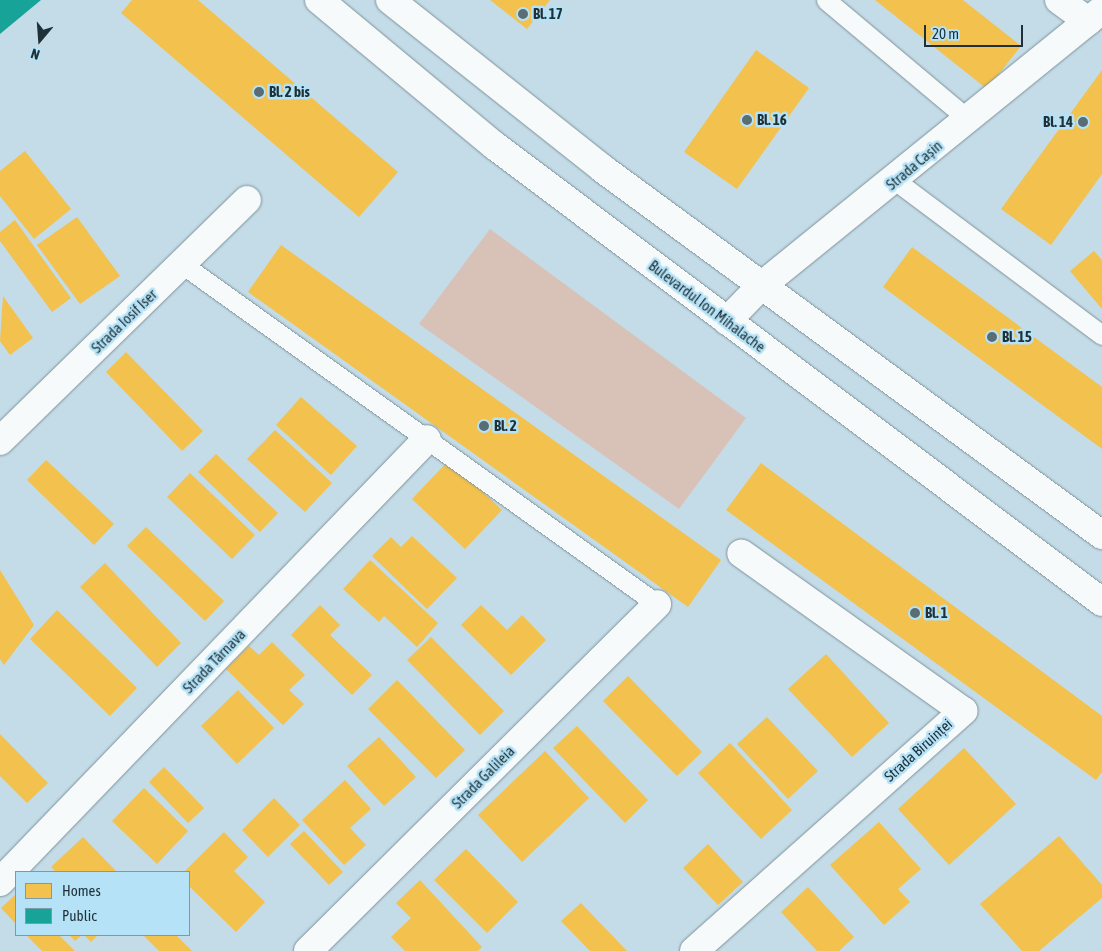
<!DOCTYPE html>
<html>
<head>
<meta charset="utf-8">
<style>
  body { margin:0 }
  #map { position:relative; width:1102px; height:951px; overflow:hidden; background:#c4dce7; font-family:"Asap Condensed",sans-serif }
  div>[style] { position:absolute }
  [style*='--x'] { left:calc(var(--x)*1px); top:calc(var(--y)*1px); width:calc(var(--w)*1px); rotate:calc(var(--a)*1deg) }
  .green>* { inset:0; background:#d8c2b8 }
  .homes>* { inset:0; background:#f2c14e }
  .public>* { inset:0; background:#17a398 }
  .roads { filter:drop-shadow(0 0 1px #7f9199) drop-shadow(0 0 1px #7f9199) }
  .service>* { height:19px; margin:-9.5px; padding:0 9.5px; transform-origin:9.5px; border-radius:9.5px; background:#f6fafb }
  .minor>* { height:28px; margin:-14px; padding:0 14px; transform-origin:14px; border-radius:14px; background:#f6fafb }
  .primary>* { height:28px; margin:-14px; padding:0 14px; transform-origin:14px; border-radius:14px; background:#f6fafb }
  .dots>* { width:14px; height:14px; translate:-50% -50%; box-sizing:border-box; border:2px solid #b5e2f6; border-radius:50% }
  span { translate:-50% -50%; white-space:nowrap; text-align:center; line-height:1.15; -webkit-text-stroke:5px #b5e2f6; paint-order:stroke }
  .poi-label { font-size:15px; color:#1f3138; font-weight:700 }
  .left { translate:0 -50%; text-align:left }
  .right { translate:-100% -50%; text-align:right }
  .street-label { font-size:15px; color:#1f3138 }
  .legend { position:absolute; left:15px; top:871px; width:175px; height:65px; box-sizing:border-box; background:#b5e2f6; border:1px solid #799baa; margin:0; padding:6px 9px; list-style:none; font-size:15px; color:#1f3138 }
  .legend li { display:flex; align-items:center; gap:10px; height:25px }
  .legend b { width:25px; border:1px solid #799baa }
  .north { position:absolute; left:15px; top:15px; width:50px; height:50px; -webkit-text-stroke:4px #b5e2f6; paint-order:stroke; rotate:198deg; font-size:14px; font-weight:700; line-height:20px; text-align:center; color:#1f3138 }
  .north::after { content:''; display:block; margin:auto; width:18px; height:22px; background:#1f3138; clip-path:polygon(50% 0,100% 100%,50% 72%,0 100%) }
  .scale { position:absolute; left:924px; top:25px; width:99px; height:22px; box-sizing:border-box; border:2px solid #1f3138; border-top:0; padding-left:6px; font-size:15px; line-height:18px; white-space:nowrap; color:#1f3138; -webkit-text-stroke:4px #b5e2f6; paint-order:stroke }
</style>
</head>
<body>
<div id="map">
  <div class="green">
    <div style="clip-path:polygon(490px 229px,746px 418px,679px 509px,419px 324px)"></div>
  </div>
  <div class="homes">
    <div style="clip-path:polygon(132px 0,198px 0,398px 172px,359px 217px,121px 13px)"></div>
    <div style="clip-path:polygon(490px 0,550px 0,527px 29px)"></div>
    <div style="clip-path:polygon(875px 0,963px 0,1021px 46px,987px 89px)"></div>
    <div style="clip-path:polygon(756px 50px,809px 88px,737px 189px,684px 152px)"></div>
    <div style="clip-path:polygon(1102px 70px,1102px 174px,1051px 245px,1001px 209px)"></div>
    <div style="clip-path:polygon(25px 151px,71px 209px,34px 239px,0 196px,0 171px)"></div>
    <div style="clip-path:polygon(77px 217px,120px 276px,80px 304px,37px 245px)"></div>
    <div style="clip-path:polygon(15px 220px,71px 298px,52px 312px,0 241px,0 232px)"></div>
    <div style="clip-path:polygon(281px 245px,721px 560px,688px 607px,248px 292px)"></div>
    <div style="clip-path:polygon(912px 247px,1102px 387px,1102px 449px,883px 287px)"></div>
    <div style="clip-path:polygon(1094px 251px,1102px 260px,1102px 309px,1070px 271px)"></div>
    <div style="clip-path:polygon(3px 296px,33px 338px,10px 355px,0 341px)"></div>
    <div style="clip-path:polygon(126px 352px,203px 431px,182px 451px,106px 372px)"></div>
    <div style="clip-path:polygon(301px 397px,357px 446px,331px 475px,276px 425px)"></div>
    <div style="clip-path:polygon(275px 430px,332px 483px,305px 512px,247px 459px)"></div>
    <div style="clip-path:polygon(216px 454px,278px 513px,260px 532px,198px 472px)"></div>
    <div style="clip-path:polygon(46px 460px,114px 524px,94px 545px,27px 480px)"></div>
    <div style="clip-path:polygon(449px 460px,502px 510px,465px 549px,412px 499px)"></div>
    <div style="clip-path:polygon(761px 463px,1102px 716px,1102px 772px,1096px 780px,726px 510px)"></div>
    <div style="clip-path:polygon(190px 473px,255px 535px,232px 559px,167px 497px)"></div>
    <div style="clip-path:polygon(146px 527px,224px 601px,205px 621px,127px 546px)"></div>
    <div style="clip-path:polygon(412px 536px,457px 578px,427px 609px,372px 556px,391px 537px,401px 547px)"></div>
    <div style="clip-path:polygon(370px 560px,438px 623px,417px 647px,384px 616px,379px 622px,343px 589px)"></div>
    <div style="clip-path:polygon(105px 563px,181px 643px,157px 667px,80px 587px)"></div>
    <div style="clip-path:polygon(0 570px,34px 625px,4px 665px,0 659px)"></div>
    <div style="clip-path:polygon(320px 605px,340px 625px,330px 635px,372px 675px,352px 695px,291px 635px)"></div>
    <div style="clip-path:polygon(481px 605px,507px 630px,522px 615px,546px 640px,511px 675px,461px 625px)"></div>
    <div style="clip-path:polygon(57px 610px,137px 688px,110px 716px,30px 639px)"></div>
    <div style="clip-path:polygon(431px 637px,504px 711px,480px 735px,407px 660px)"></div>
    <div style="clip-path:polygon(272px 642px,305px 675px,289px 690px,304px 704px,283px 725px,226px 669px,249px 646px,259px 655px)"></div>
    <div style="clip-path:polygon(826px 654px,889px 723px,852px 757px,788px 689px)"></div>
    <div style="clip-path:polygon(628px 676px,702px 752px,677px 776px,603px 701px)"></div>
    <div style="clip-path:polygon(397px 680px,465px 750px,436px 778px,368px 709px)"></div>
    <div style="clip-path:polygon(238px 690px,274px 728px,237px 764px,201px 726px)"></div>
    <div style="clip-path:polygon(767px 717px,818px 771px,788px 799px,737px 744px)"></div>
    <div style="clip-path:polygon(577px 726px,648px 800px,625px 823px,553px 748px)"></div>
    <div style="clip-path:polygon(0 734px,48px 783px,27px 803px,0 776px)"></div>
    <div style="clip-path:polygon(379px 737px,416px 777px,384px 806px,347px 766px)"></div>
    <div style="clip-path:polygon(730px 743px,792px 810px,761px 839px,698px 773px)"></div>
    <div style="clip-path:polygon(964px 748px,1016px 804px,949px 865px,898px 809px)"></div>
    <div style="clip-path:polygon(545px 751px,589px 798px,522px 862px,478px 815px)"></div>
    <div style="clip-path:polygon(164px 767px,204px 808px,188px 823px,149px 782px)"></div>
    <div style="clip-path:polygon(345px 780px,371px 809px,350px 828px,366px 845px,344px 865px,302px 820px)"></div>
    <div style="clip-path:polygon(144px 788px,188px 831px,157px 864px,112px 821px)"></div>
    <div style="clip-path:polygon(274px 798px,300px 825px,268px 857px,242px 830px)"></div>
    <div style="clip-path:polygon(879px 822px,921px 869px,898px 889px,910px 902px,884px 925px,830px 865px)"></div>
    <div style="clip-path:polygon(304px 831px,343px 872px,329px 885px,290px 844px)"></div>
    <div style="clip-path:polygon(224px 832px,248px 857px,234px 871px,265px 902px,236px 932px,189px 886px,189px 872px,184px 872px)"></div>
    <div style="clip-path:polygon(1059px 836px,1102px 885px,1102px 898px,1039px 951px,1022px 951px,980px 904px)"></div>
    <div style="clip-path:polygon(83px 837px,117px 872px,56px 872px,51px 867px)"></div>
    <div style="clip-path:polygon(708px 844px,743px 882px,718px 905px,683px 868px)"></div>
    <div style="clip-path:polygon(466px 849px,518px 902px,487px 933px,434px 880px)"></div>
    <div style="clip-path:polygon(420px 880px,482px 947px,478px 951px,405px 951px,391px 937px,411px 918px,396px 903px)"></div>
    <div style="clip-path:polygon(808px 887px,854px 937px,839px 951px,817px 951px,781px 912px)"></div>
    <div style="clip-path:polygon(16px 894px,16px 924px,1px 908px)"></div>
    <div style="clip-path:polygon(581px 903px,627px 951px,590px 951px,561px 921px)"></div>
    <div style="clip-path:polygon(26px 935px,59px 935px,75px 951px,42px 951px)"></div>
    <div style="clip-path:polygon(69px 935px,82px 935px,75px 941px)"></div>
    <div style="clip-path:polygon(84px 935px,98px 935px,91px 942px)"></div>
    <div style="clip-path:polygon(143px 935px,176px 935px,192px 951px,159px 951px)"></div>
  </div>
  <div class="public">
    <div style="clip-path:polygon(0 0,41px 0,0 34px)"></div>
  </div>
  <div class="roads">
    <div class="service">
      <div style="--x:826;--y:0;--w:185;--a:40"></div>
      <div style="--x:896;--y:181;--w:257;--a:36.8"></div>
      <div style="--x:182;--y:264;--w:584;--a:35.59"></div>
    </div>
    <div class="minor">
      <div style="--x:1059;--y:0;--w:36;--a:36"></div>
      <div style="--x:727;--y:321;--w:49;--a:-45.8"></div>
      <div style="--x:761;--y:286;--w:439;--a:-39"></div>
      <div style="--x:0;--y:441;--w:345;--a:-44.3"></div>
      <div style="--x:0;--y:882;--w:615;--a:-46.05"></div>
      <div style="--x:308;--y:951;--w:492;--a:-44.8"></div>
      <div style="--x:694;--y:951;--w:361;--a:-41.7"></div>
      <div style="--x:963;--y:711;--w:272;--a:-144.6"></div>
    </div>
    <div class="primary">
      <div style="--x:319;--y:0;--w:229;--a:39.7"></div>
      <div style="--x:495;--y:146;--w:759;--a:36.92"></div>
      <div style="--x:390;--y:0;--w:272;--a:38.4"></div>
      <div style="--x:603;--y:169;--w:619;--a:36.26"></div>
    </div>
  </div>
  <div class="dots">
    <div style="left:523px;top:14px;background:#596d75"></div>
    <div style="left:259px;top:92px;background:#596d75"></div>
    <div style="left:747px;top:120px;background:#596d75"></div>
    <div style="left:1083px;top:122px;background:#596d75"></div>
    <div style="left:992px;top:337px;background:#596d75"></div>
    <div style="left:484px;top:426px;background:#596d75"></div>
    <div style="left:915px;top:613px;background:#596d75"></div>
  </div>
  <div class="poi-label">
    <span class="left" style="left:533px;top:14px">Bl. 17</span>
    <span class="left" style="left:269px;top:92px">Bl. 2 bis</span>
    <span class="left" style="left:757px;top:120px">Bl. 16</span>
    <span class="right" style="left:1073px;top:122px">Bl. 14</span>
    <span class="left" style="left:1002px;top:337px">Bl. 15</span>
    <span class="left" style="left:494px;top:426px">Bl. 2</span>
    <span class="left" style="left:925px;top:613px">Bl. 1</span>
  </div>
  <div class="street-label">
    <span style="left:914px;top:165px;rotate:-40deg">Strada Cașin</span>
    <span style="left:707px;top:306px;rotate:37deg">Bulevardul Ion Mihalache</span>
    <span style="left:124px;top:321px;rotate:-44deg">Strada Iosif Iser</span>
    <span style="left:214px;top:661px;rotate:-46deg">Strada Târnava</span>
    <span style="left:918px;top:750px;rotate:-42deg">Strada Biruinței</span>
    <span style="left:483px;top:777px;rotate:-45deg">Strada Galileia</span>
  </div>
  <ul class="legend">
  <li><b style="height:14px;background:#f2c14e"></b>Homes</li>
  <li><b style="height:14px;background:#17a398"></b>Public</li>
  </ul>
  <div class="north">N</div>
  <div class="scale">20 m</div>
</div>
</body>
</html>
